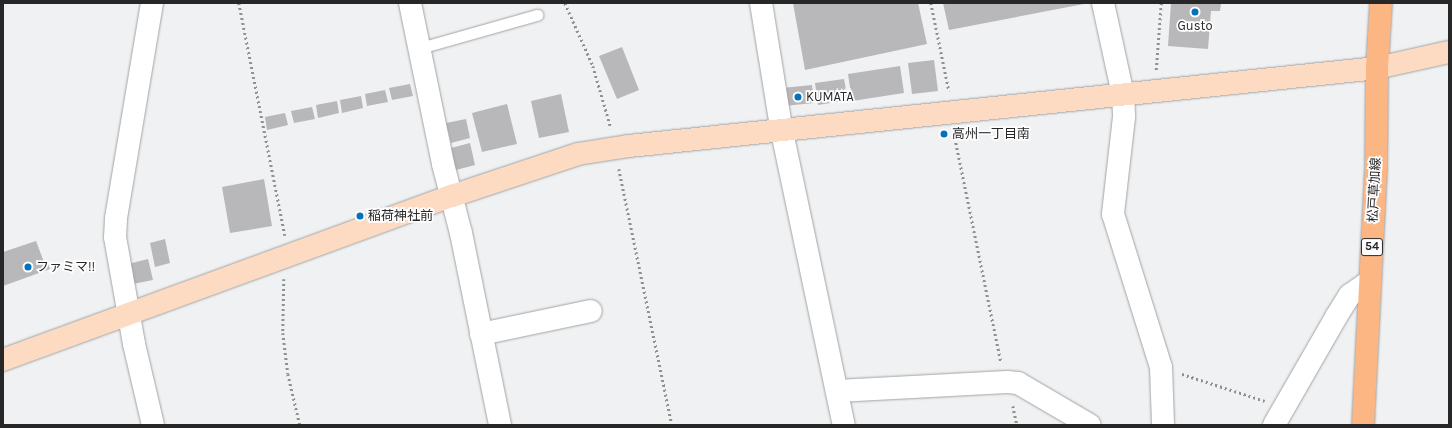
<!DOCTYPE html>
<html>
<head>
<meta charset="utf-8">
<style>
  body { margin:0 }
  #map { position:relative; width:1452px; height:428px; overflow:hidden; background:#f0f1f2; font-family:Karla,"Noto Sans JP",sans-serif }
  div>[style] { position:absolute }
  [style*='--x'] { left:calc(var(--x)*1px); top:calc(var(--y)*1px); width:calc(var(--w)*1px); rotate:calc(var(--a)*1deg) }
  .building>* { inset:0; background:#b8b7b9 }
  .path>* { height:2.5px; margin-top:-1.25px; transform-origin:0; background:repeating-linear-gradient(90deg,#8f9090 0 2px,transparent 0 5px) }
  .roads { filter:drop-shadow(0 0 1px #a2a3a4) drop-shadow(0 0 1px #a2a3a4) }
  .lane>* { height:11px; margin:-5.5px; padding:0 5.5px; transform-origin:5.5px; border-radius:5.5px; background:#fff }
  .street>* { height:22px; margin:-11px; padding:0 11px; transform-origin:11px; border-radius:11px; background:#fff }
  .secondary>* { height:22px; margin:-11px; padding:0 11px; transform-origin:11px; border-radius:11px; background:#fddbc2 }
  .primary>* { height:22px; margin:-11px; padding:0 11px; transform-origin:11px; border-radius:11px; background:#fbb684 }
  .dots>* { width:11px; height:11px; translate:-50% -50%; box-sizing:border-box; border:2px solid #fefeff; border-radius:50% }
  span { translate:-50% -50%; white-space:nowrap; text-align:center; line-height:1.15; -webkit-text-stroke:3.5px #fefeff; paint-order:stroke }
  .shield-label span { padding:1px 3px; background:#fefeff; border:1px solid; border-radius:3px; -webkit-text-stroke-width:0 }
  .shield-label { font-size:12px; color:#272727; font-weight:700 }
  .poi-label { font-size:13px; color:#272727 }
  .left { translate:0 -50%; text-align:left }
  .street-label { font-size:13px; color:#272727 }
  .frame { position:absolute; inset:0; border:4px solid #272727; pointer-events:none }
</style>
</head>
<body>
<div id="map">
  <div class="building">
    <div style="clip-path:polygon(793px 3px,918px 3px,927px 44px,805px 70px)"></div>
    <div style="clip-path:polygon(943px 3px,1084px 3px,1084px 4px,949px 30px)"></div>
    <div style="clip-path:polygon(1171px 3px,1221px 3px,1220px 11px,1211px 11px,1208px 49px,1168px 46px)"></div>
    <div style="clip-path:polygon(622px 47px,639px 90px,617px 99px,599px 56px)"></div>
    <div style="clip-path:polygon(934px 60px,938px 91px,912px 94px,908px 63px)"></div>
    <div style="clip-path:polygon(900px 66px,904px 93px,852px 101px,848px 74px)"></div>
    <div style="clip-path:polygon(844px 79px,848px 100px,818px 105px,815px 83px)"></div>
    <div style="clip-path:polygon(410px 84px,413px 96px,392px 100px,389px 88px)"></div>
    <div style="clip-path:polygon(812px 85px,814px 103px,784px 106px,782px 88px)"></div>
    <div style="clip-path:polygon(385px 90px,388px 102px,367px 106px,365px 94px)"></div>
    <div style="clip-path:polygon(561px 94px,569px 132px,539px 138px,531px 101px)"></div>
    <div style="clip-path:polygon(361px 96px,363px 108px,342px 113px,340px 100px)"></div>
    <div style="clip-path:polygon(337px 101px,339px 113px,318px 118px,316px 105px)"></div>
    <div style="clip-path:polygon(507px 104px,517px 144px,482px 152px,472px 113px)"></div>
    <div style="clip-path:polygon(312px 107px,315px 119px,294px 123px,291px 111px)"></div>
    <div style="clip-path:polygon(285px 113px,288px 125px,267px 130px,265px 117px)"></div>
    <div style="clip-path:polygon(466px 119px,470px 138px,451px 143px,446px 123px)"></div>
    <div style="clip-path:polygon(470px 143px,475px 165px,456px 170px,451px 148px)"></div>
    <div style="clip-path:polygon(264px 179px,272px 226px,230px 233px,222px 187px)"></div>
    <div style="clip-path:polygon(165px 239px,170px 263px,155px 267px,150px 243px)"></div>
    <div style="clip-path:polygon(36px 241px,44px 262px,47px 261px,50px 269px,3px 286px,3px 252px)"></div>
    <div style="clip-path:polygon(148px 259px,153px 280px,133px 284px,128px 264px)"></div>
  </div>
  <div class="path">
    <div style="--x:239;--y:3;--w:237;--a:78.8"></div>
    <div style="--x:565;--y:3;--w:69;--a:66"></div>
    <div style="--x:593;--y:66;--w:65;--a:73.8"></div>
    <div style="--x:931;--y:3;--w:90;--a:78.4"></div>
    <div style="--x:1156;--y:70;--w:67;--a:-85.7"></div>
    <div style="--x:954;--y:133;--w:233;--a:78.4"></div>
    <div style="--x:619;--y:169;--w:261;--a:78.3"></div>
    <div style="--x:284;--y:279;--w:54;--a:91.1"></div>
    <div style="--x:283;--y:333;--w:41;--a:83"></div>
    <div style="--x:288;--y:374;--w:52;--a:76.8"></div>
    <div style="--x:1182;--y:374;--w:87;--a:18"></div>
    <div style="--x:1013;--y:406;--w:19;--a:78"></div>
  </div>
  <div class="roads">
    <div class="lane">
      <div style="--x:420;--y:48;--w:122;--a:-15.8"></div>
    </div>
    <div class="street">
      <div style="--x:152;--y:3;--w:219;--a:99.5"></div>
      <div style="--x:116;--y:219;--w:18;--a:93"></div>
      <div style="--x:115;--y:237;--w:109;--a:79.9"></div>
      <div style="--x:134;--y:344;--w:83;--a:76.8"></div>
      <div style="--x:410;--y:3;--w:164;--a:78.4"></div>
      <div style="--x:443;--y:164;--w:71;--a:75.4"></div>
      <div style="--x:461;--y:233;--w:196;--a:78.5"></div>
      <div style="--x:761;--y:3;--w:131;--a:80.8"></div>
      <div style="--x:782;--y:132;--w:299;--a:78.1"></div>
      <div style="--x:1103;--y:3;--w:94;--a:77.7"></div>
      <div style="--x:1123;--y:95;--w:22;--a:87"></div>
      <div style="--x:1124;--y:117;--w:98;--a:96.5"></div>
      <div style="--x:1113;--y:214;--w:160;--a:72.6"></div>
      <div style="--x:1161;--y:367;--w:58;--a:88"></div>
      <div style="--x:481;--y:334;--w:112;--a:-11.8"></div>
      <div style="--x:837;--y:391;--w:170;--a:-3"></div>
      <div style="--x:1007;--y:382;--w:11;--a:5"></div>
      <div style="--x:1018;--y:383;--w:83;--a:30.3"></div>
      <div style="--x:1274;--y:425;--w:125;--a:-60.1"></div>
      <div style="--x:1336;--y:317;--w:26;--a:-58"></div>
      <div style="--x:1350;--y:295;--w:24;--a:-35"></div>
    </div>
    <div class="secondary">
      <div style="--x:3;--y:360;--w:478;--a:-20.1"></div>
      <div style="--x:452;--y:196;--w:133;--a:-18.4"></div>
      <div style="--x:578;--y:154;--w:52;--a:-8.9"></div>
      <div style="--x:629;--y:146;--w:752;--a:-5.95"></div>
      <div style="--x:1377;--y:68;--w:74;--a:-12.5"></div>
    </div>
    <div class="primary">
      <div style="--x:1363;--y:425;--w:256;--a:-87.1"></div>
      <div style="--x:1376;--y:169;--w:101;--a:-89.4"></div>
      <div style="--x:1377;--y:68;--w:65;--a:-86.5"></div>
    </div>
  </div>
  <div class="dots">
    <div style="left:1195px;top:12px;background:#0570bb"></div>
    <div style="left:798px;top:97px;background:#0570bb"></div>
    <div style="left:944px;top:134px;background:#0570bb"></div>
    <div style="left:360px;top:216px;background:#0570bb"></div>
    <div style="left:28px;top:267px;background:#0570bb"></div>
  </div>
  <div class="shield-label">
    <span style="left:1372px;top:247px">54</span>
  </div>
  <div class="poi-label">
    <span style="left:1195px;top:26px">Gusto</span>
    <span class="left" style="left:806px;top:97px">KUMATA</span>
    <span class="left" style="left:952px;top:134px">高州一丁目南</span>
    <span class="left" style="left:368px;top:216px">稲荷神社前</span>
    <span class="left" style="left:36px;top:267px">ファミマ!!</span>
  </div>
  <div class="street-label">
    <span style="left:1375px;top:190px;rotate:-87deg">松戸草加線</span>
  </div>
  <div class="frame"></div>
</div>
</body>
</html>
